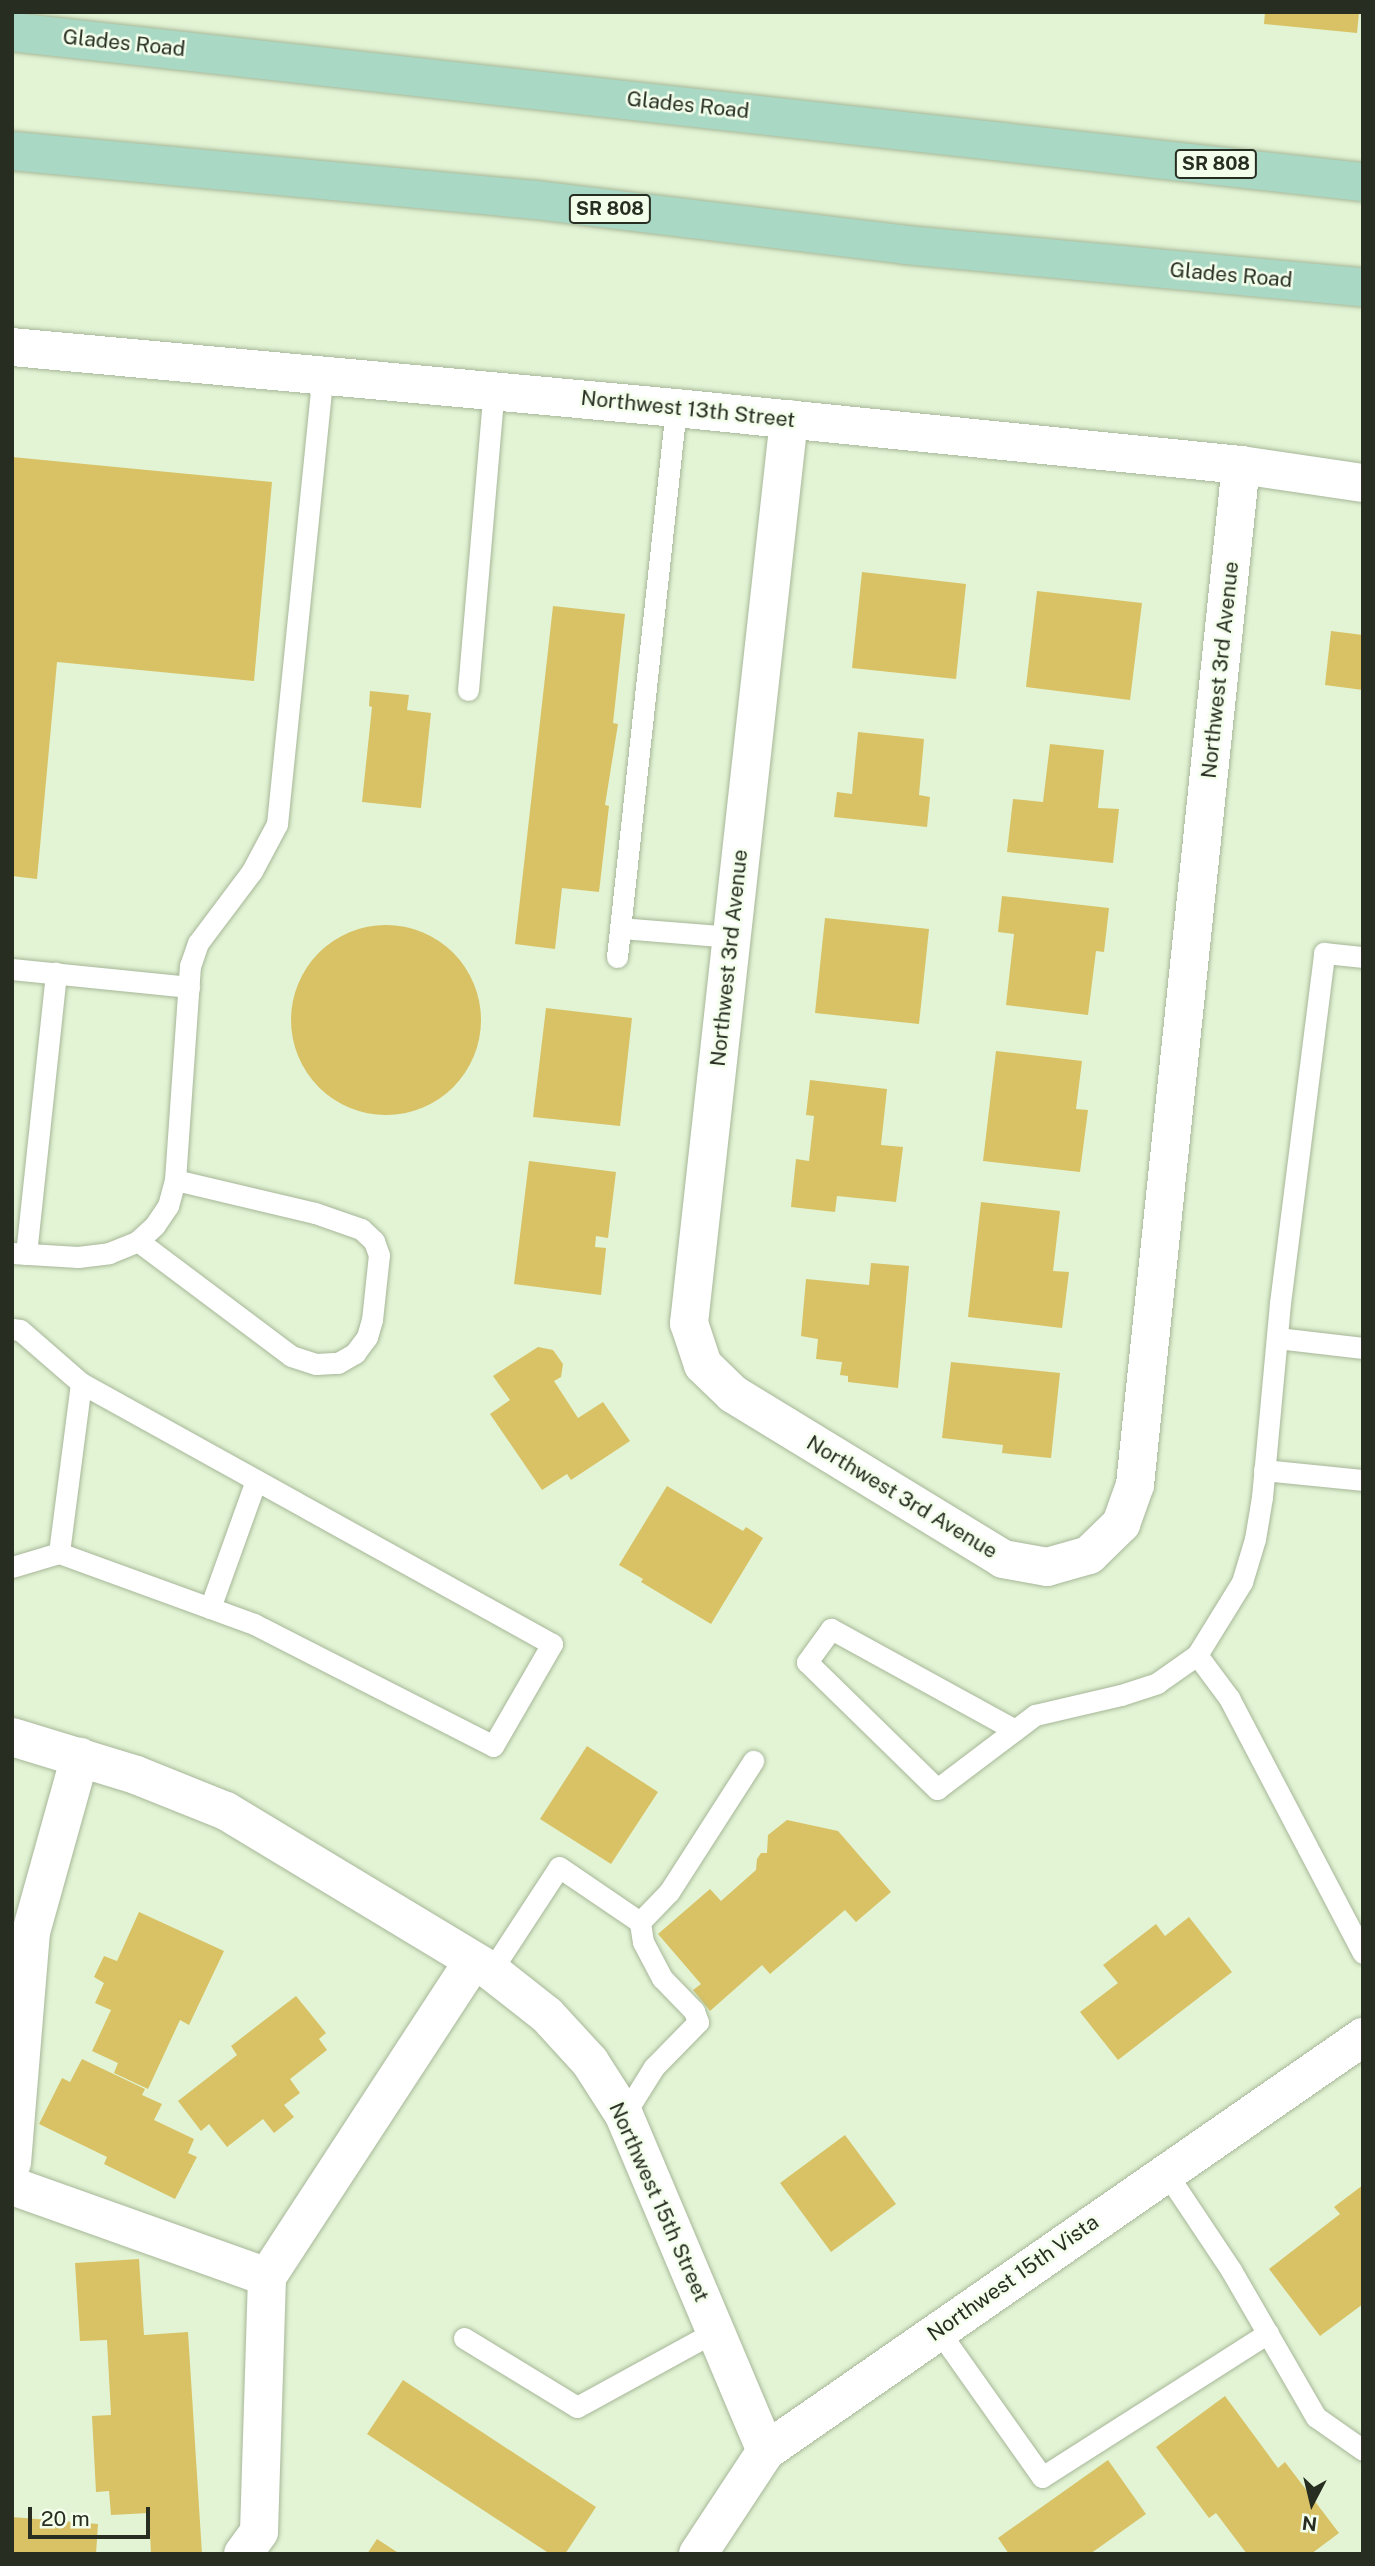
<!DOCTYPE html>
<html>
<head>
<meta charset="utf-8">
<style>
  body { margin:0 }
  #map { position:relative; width:1375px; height:2566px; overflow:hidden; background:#e2f4d4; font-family:"Public Sans",sans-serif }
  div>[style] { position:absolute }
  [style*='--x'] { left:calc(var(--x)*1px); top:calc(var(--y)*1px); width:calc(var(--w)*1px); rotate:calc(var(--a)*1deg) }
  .building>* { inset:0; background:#d8c265 }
  .round { border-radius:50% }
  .roads { filter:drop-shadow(0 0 2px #a7b799) drop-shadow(0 0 2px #a7b799) }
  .lane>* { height:21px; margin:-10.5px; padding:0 10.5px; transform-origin:10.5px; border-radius:10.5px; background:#fff }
  .street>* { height:38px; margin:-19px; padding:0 19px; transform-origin:19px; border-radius:19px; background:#fff }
  .primary>* { height:38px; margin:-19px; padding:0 19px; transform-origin:19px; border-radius:19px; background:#a9d9c5 }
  span { translate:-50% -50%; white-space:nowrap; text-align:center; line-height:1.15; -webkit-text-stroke:5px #f3feeb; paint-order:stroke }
  .shield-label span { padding:2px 5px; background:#f3feeb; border:2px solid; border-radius:5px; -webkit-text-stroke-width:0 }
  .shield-label { font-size:19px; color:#272d21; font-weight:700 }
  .street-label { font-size:21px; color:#272d21 }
  .frame { position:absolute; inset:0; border:14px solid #272d21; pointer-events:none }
  .north { position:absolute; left:1277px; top:2468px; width:70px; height:70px; -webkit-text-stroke:5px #f3feeb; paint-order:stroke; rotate:187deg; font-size:19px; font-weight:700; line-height:28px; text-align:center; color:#272d21 }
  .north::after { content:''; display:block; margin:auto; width:24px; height:32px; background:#272d21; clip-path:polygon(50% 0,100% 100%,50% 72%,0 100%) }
  .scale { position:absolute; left:28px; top:2507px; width:122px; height:32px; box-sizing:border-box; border:4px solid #272d21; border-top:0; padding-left:9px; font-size:21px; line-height:24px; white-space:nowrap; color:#272d21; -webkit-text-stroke:5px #f3feeb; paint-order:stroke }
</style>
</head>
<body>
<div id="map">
  <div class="building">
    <div style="clip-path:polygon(1265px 12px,1359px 12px,1357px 33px,1264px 24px)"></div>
    <div style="clip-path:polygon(12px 457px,272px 482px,254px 681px,57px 662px,37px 879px,12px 876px)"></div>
    <div style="clip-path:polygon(862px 572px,966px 584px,956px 679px,852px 668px)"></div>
    <div style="clip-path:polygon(1037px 591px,1142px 603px,1130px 700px,1026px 687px)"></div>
    <div style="clip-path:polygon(553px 606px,625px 614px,613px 723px,618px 724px,605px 805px,609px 806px,599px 892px,562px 888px,555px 949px,515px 944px)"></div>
    <div style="clip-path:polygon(1331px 631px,1363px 635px,1363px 690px,1325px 685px)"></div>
    <div style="clip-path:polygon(370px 691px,409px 695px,407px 710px,431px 713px,421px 808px,362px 802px,372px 707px,369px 706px)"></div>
    <div style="clip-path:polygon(858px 732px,924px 739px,919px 795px,930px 797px,927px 827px,834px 817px,837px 792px,852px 794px)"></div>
    <div style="clip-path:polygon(1050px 744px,1104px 750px,1098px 808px,1119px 809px,1113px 863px,1007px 852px,1013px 799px,1043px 802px)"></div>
    <div style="clip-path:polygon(1002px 896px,1109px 908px,1104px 952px,1096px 951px,1088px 1015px,1006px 1005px,1014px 934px,998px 932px)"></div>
    <div style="clip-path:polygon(825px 918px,929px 929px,919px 1024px,815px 1013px)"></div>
    <div class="round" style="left:291px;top:925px;width:190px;height:190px"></div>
    <div style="clip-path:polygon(546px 1008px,632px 1018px,620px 1126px,533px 1117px)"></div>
    <div style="clip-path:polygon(996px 1051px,1082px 1061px,1076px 1109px,1088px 1110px,1080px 1172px,983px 1161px)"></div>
    <div style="clip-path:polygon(810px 1080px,887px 1089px,881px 1145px,903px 1147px,896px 1202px,837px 1196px,835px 1212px,791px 1207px,796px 1159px,809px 1161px,814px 1116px,806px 1115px)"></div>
    <div style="clip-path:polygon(529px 1161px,616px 1172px,608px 1238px,596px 1236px,595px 1247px,606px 1248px,601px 1295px,514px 1284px)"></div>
    <div style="clip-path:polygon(981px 1202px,1060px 1211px,1053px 1271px,1069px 1272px,1062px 1328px,968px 1317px)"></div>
    <div style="clip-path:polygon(871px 1263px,909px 1266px,898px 1388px,848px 1382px,848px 1376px,840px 1375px,842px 1362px,816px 1359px,818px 1339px,801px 1336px,806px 1279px,869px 1285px)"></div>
    <div style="clip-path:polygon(538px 1347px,553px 1350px,563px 1364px,561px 1377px,554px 1381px,578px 1418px,603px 1402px,630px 1441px,571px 1480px,567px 1474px,542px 1490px,490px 1414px,510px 1400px,493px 1376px)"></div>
    <div style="clip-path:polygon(951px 1362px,1060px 1373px,1051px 1458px,1002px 1453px,1003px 1445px,942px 1438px)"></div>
    <div style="clip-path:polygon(667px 1486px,743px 1531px,746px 1527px,763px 1538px,711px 1624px,641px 1582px,643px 1579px,619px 1565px)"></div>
    <div style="clip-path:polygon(587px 1746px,658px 1792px,611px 1864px,540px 1819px)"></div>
    <div style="clip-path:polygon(787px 1820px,838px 1831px,891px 1892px,856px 1922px,845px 1910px,770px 1974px,762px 1965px,710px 2011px,693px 1990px,701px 1984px,658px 1934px,710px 1889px,721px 1901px,756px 1870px,757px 1859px,761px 1853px,767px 1853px,768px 1835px)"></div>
    <div style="clip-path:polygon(139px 1912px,224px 1951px,189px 2025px,180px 2020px,148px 2089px,114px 2073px,118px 2063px,92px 2051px,111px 2010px,95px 2003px,104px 1983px,94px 1977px,104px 1956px,117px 1961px)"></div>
    <div style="clip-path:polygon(1189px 1917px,1232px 1972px,1118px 2060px,1080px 2012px,1118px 1983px,1103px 1965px,1156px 1924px,1165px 1936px)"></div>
    <div style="clip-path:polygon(296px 1996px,326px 2033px,319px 2039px,327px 2050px,290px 2079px,300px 2093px,284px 2105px,294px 2117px,274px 2133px,263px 2119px,227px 2147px,209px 2124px,201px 2131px,178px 2101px,237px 2055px,231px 2046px)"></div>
    <div style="clip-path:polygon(82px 2059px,145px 2089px,142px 2095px,162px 2104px,154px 2120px,194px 2139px,188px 2153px,197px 2157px,175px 2199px,104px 2164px,107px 2157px,39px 2124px,62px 2078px,70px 2082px)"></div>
    <div style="clip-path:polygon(845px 2135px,896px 2204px,831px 2252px,780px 2183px)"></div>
    <div style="clip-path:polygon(1363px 2185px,1363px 2304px,1320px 2336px,1269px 2269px,1340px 2214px,1334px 2207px)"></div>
    <div style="clip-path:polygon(139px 2259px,144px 2335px,188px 2332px,202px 2554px,151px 2554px,149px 2513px,111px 2515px,109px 2491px,96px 2492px,92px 2416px,111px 2415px,107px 2340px,80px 2341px,75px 2263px)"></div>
    <div style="clip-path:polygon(403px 2380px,596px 2507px,565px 2554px,550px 2554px,367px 2434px)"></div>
    <div style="clip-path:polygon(1225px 2396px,1278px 2468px,1285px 2462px,1339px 2533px,1311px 2554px,1247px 2554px,1216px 2513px,1209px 2518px,1156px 2447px)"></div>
    <div style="clip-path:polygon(1108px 2460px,1146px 2514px,1090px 2554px,1009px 2554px,998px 2538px)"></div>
    <div style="clip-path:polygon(12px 2517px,98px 2524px,96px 2554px,12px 2554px)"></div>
    <div style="clip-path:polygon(377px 2539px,400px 2554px,367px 2554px)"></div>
  </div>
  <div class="roads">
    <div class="lane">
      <div style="--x:468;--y:690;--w:302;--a:-85.1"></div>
      <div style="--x:620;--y:928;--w:111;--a:4.6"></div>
      <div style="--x:617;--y:957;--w:552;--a:-83.87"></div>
      <div style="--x:12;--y:969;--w:178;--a:5.8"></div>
      <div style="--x:138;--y:1241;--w:191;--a:36.9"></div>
      <div style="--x:291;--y:1356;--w:26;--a:18"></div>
      <div style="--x:316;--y:1364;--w:22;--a:-3"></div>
      <div style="--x:338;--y:1363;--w:20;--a:-30"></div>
      <div style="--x:355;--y:1353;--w:20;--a:-53"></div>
      <div style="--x:367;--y:1337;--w:18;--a:-74"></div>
      <div style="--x:372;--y:1320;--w:65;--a:-83.9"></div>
      <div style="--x:379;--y:1255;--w:15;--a:-110"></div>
      <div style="--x:374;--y:1241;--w:18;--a:-137"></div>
      <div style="--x:361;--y:1229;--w:49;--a:-160.8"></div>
      <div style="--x:315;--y:1213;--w:144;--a:-166.7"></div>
      <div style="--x:12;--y:1253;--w:66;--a:3.5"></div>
      <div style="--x:78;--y:1257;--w:31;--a:-7"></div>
      <div style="--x:109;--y:1253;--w:31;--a:-22"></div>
      <div style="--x:138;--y:1241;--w:23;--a:-43"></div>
      <div style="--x:155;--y:1225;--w:23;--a:-56"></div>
      <div style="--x:168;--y:1206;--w:27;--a:-75"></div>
      <div style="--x:175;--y:1180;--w:215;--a:-86"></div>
      <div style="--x:190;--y:966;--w:24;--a:-71"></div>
      <div style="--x:198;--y:943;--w:90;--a:-53.1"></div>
      <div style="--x:252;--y:871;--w:53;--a:-62"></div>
      <div style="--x:277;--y:824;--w:452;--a:-84.2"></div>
      <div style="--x:26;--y:1254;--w:283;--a:-83.9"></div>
      <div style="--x:12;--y:1329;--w:8;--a:7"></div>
      <div style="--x:20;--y:1330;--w:81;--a:41"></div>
      <div style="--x:1277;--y:1338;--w:87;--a:6.6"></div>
      <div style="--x:1264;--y:1470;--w:100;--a:5.8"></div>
      <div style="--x:12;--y:1567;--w:49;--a:-16.6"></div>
      <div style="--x:59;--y:1553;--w:208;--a:20"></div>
      <div style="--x:254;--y:1624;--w:268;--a:27"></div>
      <div style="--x:493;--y:1746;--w:118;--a:-60"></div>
      <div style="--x:552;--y:1644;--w:538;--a:-151.01"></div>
      <div style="--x:81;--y:1383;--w:171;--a:97.4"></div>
      <div style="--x:210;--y:1608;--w:136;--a:-70.2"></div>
      <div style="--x:1197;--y:1655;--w:54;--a:53.3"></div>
      <div style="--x:1229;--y:1698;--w:288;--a:62.3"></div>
      <div style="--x:1015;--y:1730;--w:210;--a:-151.2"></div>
      <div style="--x:831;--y:1629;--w:41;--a:126"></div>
      <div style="--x:807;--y:1662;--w:182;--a:44.3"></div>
      <div style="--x:937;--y:1789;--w:123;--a:-37.1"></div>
      <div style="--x:1035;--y:1715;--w:88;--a:-13.1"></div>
      <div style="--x:1121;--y:1695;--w:38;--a:-18"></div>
      <div style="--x:1157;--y:1683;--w:49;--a:-35"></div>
      <div style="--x:1197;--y:1655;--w:86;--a:-58.3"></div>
      <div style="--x:1242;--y:1582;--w:45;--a:-73.2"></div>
      <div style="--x:1255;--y:1539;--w:43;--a:-80.5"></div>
      <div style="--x:1262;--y:1497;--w:195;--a:-84.7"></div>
      <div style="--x:1280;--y:1303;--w:353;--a:-82.8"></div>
      <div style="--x:1324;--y:953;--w:39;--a:6"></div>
      <div style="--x:491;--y:1971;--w:124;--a:-56.8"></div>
      <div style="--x:559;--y:1867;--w:98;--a:34.2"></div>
      <div style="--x:640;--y:1922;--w:42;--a:-46"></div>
      <div style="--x:669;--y:1892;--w:156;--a:-57.3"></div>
      <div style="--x:624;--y:2115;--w:57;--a:-58"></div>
      <div style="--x:654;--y:2067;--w:63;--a:-45.6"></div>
      <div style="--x:698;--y:2022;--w:12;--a:-110"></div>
      <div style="--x:694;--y:2011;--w:46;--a:-134.1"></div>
      <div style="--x:662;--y:1978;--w:41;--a:-117.8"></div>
      <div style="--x:643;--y:1942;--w:20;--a:-99"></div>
      <div style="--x:1165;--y:2171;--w:119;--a:56.3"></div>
      <div style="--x:1231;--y:2270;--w:170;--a:60"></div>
      <div style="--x:1316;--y:2417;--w:57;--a:35.1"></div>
      <div style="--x:938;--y:2330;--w:180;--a:54.7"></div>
      <div style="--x:1042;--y:2477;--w:268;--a:-32.5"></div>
      <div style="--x:464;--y:2338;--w:132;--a:31.4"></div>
      <div style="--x:577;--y:2407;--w:158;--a:-28.7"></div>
    </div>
    <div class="street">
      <div style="--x:12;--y:347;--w:667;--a:5.25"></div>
      <div style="--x:676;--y:408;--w:568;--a:5.76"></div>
      <div style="--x:1241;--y:465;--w:123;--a:8.4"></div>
      <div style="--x:789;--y:419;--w:910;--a:96.31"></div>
      <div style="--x:689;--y:1323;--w:44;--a:71.6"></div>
      <div style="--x:703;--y:1365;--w:42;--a:44"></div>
      <div style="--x:733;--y:1394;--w:316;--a:31.4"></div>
      <div style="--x:1003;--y:1559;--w:45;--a:10.3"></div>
      <div style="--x:1047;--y:1567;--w:44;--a:-15.9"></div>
      <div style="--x:1089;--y:1555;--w:45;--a:-44.1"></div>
      <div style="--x:1121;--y:1524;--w:41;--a:-70.3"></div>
      <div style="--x:1135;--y:1485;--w:1025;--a:-84.07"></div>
      <div style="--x:12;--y:1737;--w:130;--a:17"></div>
      <div style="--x:136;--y:1775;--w:97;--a:21.8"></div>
      <div style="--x:226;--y:1811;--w:310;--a:31.1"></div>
      <div style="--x:491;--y:1971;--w:71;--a:38.2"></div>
      <div style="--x:547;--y:2015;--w:64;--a:47.5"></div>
      <div style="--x:590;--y:2062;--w:63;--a:57.3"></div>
      <div style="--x:624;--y:2115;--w:365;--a:67.1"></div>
      <div style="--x:12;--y:2163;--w:232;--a:-85.3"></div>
      <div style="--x:31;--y:1932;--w:182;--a:-74.4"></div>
      <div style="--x:12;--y:2186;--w:271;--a:19.6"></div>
      <div style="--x:243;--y:2554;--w:27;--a:-54"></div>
      <div style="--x:259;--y:2532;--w:255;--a:-88.2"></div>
      <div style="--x:267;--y:2277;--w:377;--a:-56.9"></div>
      <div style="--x:698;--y:2554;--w:123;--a:-56.6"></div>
      <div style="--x:766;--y:2451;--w:727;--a:-34.74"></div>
    </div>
    <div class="primary">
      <div style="--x:12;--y:32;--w:1359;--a:6.34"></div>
      <div style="--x:12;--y:151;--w:525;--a:5.35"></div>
      <div style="--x:535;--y:200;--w:374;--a:6.9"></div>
      <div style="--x:906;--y:245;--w:459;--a:5.3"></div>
    </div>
  </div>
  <div class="shield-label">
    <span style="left:1216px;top:164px">SR 808</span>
    <span style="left:610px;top:209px">SR 808</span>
  </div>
  <div class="street-label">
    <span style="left:124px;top:43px;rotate:6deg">Glades Road</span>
    <span style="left:688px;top:105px;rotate:6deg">Glades Road</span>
    <span style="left:1231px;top:275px;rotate:5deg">Glades Road</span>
    <span style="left:688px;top:409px;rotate:6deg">Northwest 13th Street</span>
    <span style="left:1220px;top:670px;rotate:-84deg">Northwest 3rd Avenue</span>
    <span style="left:729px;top:958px;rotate:-84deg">Northwest 3rd Avenue</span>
    <span style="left:902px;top:1497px;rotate:31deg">Northwest 3rd Avenue</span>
    <span style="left:659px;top:2202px;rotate:66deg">Northwest 15th Street</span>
    <span style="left:1013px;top:2278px;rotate:-35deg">Northwest 15th Vista</span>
  </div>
  <div class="frame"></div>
  <div class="north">N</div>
  <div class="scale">20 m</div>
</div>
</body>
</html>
